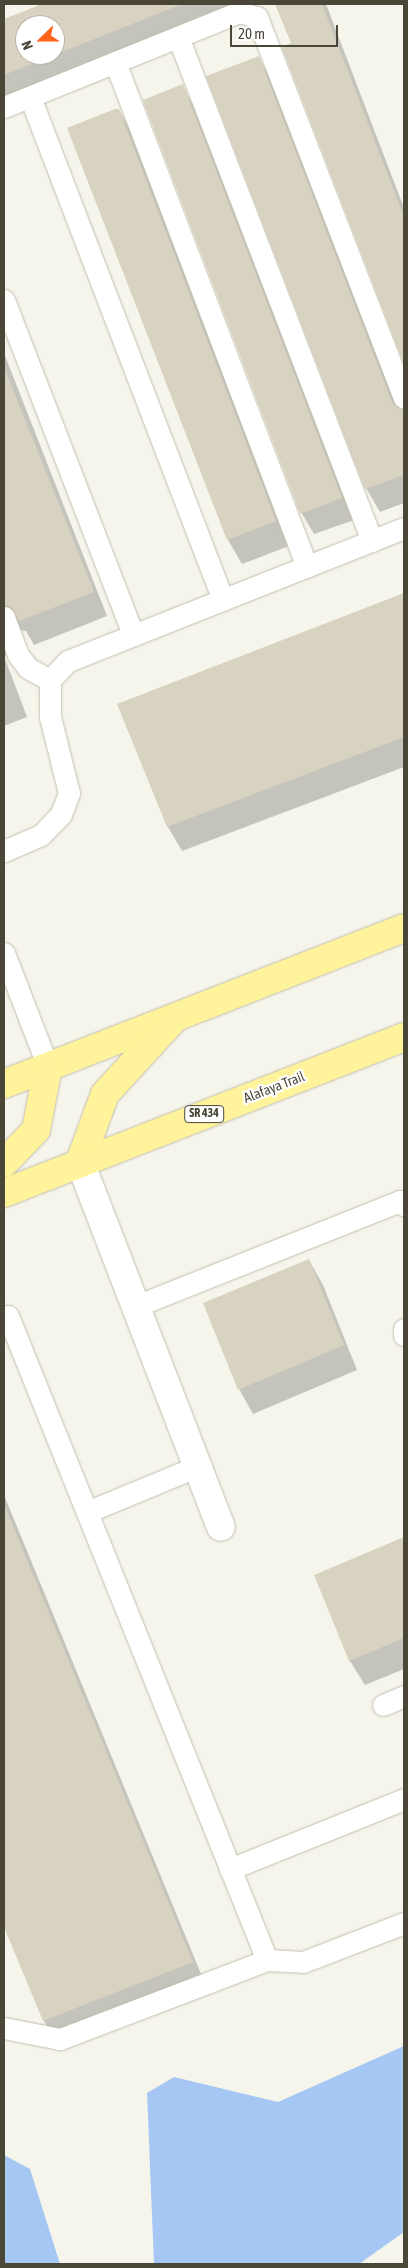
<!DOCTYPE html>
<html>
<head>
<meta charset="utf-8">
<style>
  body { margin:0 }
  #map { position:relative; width:408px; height:2268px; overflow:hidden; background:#f6f5eb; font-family:"Asap Condensed",sans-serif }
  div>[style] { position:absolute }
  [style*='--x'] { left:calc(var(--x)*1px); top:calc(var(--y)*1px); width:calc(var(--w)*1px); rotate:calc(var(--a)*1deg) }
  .water>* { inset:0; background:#a6c7f4 }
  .shadow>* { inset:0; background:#0003 }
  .building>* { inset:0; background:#d8d3c0 }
  .roads { filter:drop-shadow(0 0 1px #c2bfad) drop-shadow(0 0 1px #c2bfad) }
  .lane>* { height:21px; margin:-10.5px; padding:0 10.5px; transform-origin:10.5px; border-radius:10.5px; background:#fff }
  .street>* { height:28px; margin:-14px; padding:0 14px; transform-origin:14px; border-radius:14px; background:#fff }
  .primary>* { height:28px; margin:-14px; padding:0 14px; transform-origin:14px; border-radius:14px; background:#fff39b }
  span { translate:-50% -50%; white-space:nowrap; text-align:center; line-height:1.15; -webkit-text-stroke:4.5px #fff; paint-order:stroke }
  .shield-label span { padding:1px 4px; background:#fff; border:1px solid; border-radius:4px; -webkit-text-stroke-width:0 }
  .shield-label { font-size:12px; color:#4b4738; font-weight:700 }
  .street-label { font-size:14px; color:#4b4738 }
  .frame { position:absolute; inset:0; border:5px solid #4b4738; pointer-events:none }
  .north { position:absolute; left:15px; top:15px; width:50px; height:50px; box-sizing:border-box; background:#fff; border:1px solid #b7b5af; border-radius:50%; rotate:248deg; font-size:14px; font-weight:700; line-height:20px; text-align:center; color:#4b4738 }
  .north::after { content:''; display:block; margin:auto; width:18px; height:22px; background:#ff6319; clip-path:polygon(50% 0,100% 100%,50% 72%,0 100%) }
  .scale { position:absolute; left:230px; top:25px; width:108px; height:22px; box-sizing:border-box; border:2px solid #4b4738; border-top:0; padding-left:6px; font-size:15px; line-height:18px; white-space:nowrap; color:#4b4738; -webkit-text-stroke:4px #fff; paint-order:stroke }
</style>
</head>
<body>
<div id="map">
  <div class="water">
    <div style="clip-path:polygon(404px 2046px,404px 2232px,359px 2264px,154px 2264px,147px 2093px,174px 2077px,278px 2102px)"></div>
    <div style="clip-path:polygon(4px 2155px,30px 2169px,60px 2264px,4px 2264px)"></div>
  </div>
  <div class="shadow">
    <div style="clip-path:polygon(evenodd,45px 4px,259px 4px,4px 104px,4px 20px,45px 4px,25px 25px,55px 25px,55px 55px,25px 55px,25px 25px)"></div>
    <div style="clip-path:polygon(277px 4px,326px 4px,404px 208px,404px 360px,283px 47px,292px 44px)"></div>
    <div style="clip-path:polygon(258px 57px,272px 81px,401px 412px,404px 411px,404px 503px,380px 512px,366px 488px)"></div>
    <div style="clip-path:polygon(182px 86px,195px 108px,354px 520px,314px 534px,301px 512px)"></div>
    <div style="clip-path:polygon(119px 110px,133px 135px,289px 546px,242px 564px,228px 540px,68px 128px)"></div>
    <div style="clip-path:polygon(4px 353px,107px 616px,34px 645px,26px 631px,13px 629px,8px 654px,4px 656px,27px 717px,4px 726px)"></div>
    <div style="clip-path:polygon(404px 594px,404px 767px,182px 851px,168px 827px,119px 704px)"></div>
    <div style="clip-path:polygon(309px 1260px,323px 1285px,357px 1370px,253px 1414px,239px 1389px)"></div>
    <div style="clip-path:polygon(4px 1495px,206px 1986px,58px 2045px,44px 2021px,4px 1924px)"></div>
    <div style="clip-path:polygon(404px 1539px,404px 1669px,365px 1685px,350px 1661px,316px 1575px)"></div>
  </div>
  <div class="building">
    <div style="clip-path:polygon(evenodd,42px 4px,180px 4px,180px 5px,4px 75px,4px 19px,42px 4px,25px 25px,55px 25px,55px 55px,25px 55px,25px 25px)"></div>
    <div style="clip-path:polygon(275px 4px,322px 4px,404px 217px,404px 364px,282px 47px,291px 43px)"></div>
    <div style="clip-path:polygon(259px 56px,392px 402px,404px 410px,404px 475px,365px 489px,206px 76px)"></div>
    <div style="clip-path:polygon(183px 84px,342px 498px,311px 510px,300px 513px,143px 100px)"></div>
    <div style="clip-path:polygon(115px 109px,119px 109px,276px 521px,227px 540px,67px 128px)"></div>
    <div style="clip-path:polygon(4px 367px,94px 592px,19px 621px,12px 608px,4px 605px)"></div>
    <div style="clip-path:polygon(404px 593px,404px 737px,167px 827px,117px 704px)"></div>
    <div style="clip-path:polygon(309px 1259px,344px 1345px,238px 1390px,203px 1303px)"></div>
    <div style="clip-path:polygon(4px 1504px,193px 1962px,43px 2021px,4px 1927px)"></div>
    <div style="clip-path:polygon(404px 1537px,404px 1638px,349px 1661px,314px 1575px)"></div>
  </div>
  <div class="roads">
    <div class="lane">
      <div style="--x:178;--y:37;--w:540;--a:68.95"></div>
      <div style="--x:115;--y:62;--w:540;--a:69.18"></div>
      <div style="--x:30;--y:97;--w:539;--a:69.01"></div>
      <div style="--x:4;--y:107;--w:253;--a:-22"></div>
      <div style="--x:239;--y:12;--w:19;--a:16"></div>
      <div style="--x:257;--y:17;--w:408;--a:68.9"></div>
      <div style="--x:4;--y:300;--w:359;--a:68.9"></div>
      <div style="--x:4;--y:617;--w:40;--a:69.8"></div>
      <div style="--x:18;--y:655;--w:16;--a:52"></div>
      <div style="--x:28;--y:668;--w:25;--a:29"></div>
      <div style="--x:4;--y:851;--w:40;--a:-23.4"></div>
      <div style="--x:41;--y:835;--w:29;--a:-46"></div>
      <div style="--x:61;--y:814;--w:22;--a:-69"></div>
      <div style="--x:69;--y:793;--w:78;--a:-104"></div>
      <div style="--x:50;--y:717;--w:37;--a:-90"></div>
      <div style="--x:50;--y:680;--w:26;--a:-47"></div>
      <div style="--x:68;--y:661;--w:361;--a:-21.6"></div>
      <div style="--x:4;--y:953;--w:122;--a:68.9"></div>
      <div style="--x:136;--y:1306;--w:284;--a:-21.7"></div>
      <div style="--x:400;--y:1201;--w:6;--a:45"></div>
      <div style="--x:4;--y:1318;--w:4;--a:-27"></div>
      <div style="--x:8;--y:1316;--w:694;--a:68.09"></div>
      <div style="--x:267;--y:1960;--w:222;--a:159.1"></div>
      <div style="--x:60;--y:2039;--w:57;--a:-168.9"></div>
      <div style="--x:404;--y:1329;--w:6;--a:90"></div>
      <div style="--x:87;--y:1512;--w:120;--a:-22.5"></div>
      <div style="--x:383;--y:1705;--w:23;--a:-23"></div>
      <div style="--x:230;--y:1869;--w:188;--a:-21.9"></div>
      <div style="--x:267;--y:1960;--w:36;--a:3"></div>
      <div style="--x:303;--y:1962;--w:108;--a:-21.1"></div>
    </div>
    <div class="street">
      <div style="--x:80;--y:1162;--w:391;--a:68.9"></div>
    </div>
    <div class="primary">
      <div style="--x:4;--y:1084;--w:429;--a:-21.3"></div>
      <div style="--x:80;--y:1162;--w:72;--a:-69.8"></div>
      <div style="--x:105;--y:1094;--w:100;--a:-47.4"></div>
      <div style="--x:4;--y:1163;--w:46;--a:-45.9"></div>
      <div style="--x:36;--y:1130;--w:64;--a:-79.2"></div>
      <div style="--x:4;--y:1193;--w:429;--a:-21.3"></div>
    </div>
  </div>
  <div class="shield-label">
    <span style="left:204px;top:1114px">SR 434</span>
  </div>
  <div class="street-label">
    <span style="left:274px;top:1087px;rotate:-21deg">Alafaya Trail</span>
  </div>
  <div class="frame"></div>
  <div class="north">N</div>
  <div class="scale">20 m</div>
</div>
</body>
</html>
